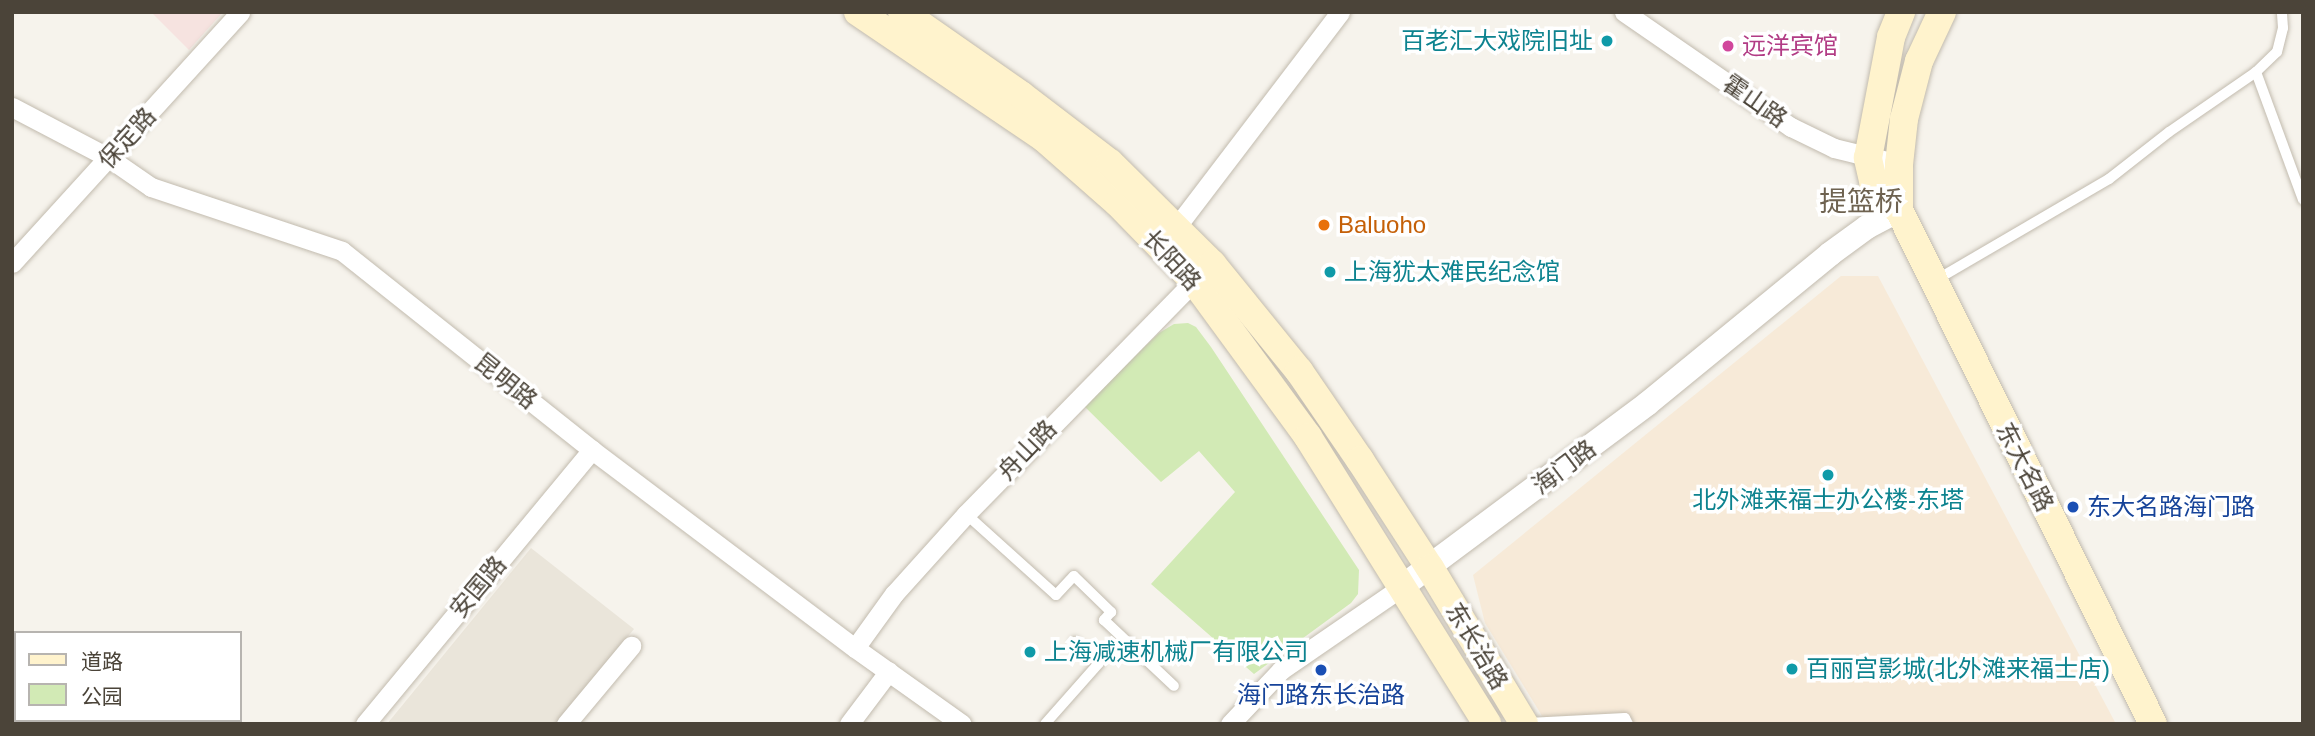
<!DOCTYPE html>
<html>
<head>
<meta charset="utf-8">
<style>
  body { margin:0 }
  #map { position:relative; width:2315px; height:736px; overflow:hidden; background:#f6f3ec; font-family:Arial,"Noto Sans SC",sans-serif }
  div>[style] { position:absolute }
  [style*='--x'] { left:calc(var(--x)*1px); top:calc(var(--y)*1px); width:calc(var(--w)*1px); rotate:calc(var(--a)*1deg) }
  .residential>* { inset:0; background:#eae5da }
  .commercial>* { inset:0; background:#f7ead8 }
  .medical>* { inset:0; background:#f6e3e0 }
  .green>* { inset:0; background:#d2eab5 }
  .roads { filter:drop-shadow(0 0 2px #c2bbae) drop-shadow(0 0 2px #c2bbae) }
  .service>* { height:10px; margin:-5px; padding:0 5px; transform-origin:5px; border-radius:5px; background:#fff }
  .minor>* { height:19px; margin:-9.5px; padding:0 9.5px; transform-origin:9.5px; border-radius:9.5px; background:#fff }
  .tertiary>* { height:24px; margin:-12px; padding:0 12px; transform-origin:12px; border-radius:12px; background:#fff }
  .secondary>* { height:28px; margin:-14px; padding:0 14px; transform-origin:14px; border-radius:14px; background:#fff3cd }
  .dots>* { width:19px; height:19px; translate:-50% -50%; box-sizing:border-box; border:4px solid #fff; border-radius:50% }
  span { translate:-50% -50%; white-space:nowrap; text-align:center; line-height:1.15; -webkit-text-stroke:7px #fff; paint-order:stroke }
  .culture-label { font-size:24px; color:#0d838f }
  .right { translate:-100% -50%; text-align:right }
  .left { translate:0 -50%; text-align:left }
  .hotel-label { font-size:24px; color:#b23c85 }
  .street-label { font-size:24px; color:#4b4439 }
  .food-label { font-size:24px; color:#c56008 }
  .transit-label { font-size:24px; color:#164399 }
  .quarter-label { font-size:28px; color:#6e6250 }
  .frame { position:absolute; inset:0; border:14px solid #4b4439; pointer-events:none }
  .legend { position:absolute; left:14px; top:631px; width:228px; height:91px; box-sizing:border-box; background:#fff; border:2px solid #b7b4b0; margin:0; padding:9px 12px; list-style:none; font-size:21px; color:#4b4439 }
  .legend li { display:flex; align-items:center; gap:14px; height:35px }
  .legend b { width:35px; border:2px solid #b7b4b0 }
</style>
</head>
<body>
<div id="map">
  <div class="residential">
    <div style="clip-path:polygon(531px 548px,634px 629px,556px 724px,387px 724px)"></div>
  </div>
  <div class="commercial">
    <div style="clip-path:polygon(1841px 276px,1878px 276px,2116px 724px,1547px 724px,1485px 623px,1473px 575px)"></div>
  </div>
  <div class="medical">
    <div style="clip-path:polygon(151px 12px,223px 12px,189px 50px)"></div>
  </div>
  <div class="green">
    <div style="clip-path:polygon(1188px 323px,1196px 327px,1211px 347px,1359px 570px,1358px 594px,1351px 603px,1254px 674px,1151px 584px,1235px 492px,1199px 451px,1161px 482px,1083px 405px,1159px 333px,1174px 324px)"></div>
  </div>
  <div class="roads">
    <div class="service">
      <div style="--x:2256;--y:72;--w:136;--a:69.8"></div>
      <div style="--x:1936;--y:280;--w:200;--a:-30.3"></div>
      <div style="--x:2109;--y:179;--w:76;--a:-38.1"></div>
      <div style="--x:2169;--y:132;--w:106;--a:-34.6"></div>
      <div style="--x:2256;--y:72;--w:29;--a:-44"></div>
      <div style="--x:2277;--y:52;--w:25;--a:-76"></div>
      <div style="--x:2283;--y:28;--w:16;--a:-94"></div>
      <div style="--x:966;--y:514;--w:121;--a:42"></div>
      <div style="--x:1056;--y:595;--w:26;--a:-47"></div>
      <div style="--x:1074;--y:576;--w:52;--a:44.2"></div>
      <div style="--x:1111;--y:612;--w:11;--a:131"></div>
      <div style="--x:1104;--y:620;--w:96;--a:43.3"></div>
      <div style="--x:1528;--y:723;--w:97;--a:-3"></div>
      <div style="--x:1625;--y:718;--w:7;--a:63"></div>
      <div style="--x:1045;--y:724;--w:81;--a:-48.5"></div>
      <div style="--x:1099;--y:663;--w:32;--a:-139"></div>
    </div>
    <div class="minor">
      <div style="--x:1624;--y:12;--w:203;--a:34.6"></div>
      <div style="--x:1791;--y:127;--w:48;--a:26"></div>
      <div style="--x:1834;--y:148;--w:67;--a:13.8"></div>
      <div style="--x:12;--y:107;--w:110;--a:27.7"></div>
      <div style="--x:109;--y:158;--w:51;--a:34.6"></div>
      <div style="--x:151;--y:187;--w:201;--a:18.5"></div>
      <div style="--x:342;--y:251;--w:320;--a:38.5"></div>
      <div style="--x:592;--y:450;--w:329;--a:37"></div>
      <div style="--x:855;--y:648;--w:131;--a:35.4"></div>
      <div style="--x:1168;--y:238;--w:284;--a:-52.7"></div>
      <div style="--x:12;--y:263;--w:339;--a:-47.7"></div>
      <div style="--x:855;--y:648;--w:67;--a:-54.2"></div>
      <div style="--x:894;--y:594;--w:108;--a:-48"></div>
      <div style="--x:966;--y:514;--w:336;--a:-45.6"></div>
      <div style="--x:365;--y:724;--w:356;--a:-50.4"></div>
      <div style="--x:566;--y:724;--w:102;--a:-50.2"></div>
      <div style="--x:849;--y:724;--w:66;--a:-53"></div>
      <div style="--x:1230;--y:724;--w:74;--a:-46.6"></div>
      <div style="--x:1281;--y:670;--w:148;--a:-34.5"></div>
    </div>
    <div class="tertiary">
      <div style="--x:1403;--y:586;--w:304;--a:-36.7"></div>
      <div style="--x:1647;--y:404;--w:237;--a:-39.3"></div>
      <div style="--x:1830;--y:254;--w:46;--a:-36.1"></div>
      <div style="--x:1867;--y:227;--w:36;--a:-28"></div>
      <div style="--x:12;--y:709;--w:4;--a:14"></div>
      <div style="--x:37;--y:720;--w:8;--a:30"></div>
    </div>
    <div class="secondary">
      <div style="--x:858;--y:12;--w:225;--a:34.1"></div>
      <div style="--x:1044;--y:138;--w:98;--a:41.3"></div>
      <div style="--x:1118;--y:203;--w:109;--a:45.7"></div>
      <div style="--x:1194;--y:281;--w:193;--a:53.8"></div>
      <div style="--x:1308;--y:437;--w:338;--a:58"></div>
      <div style="--x:902;--y:12;--w:145;--a:34.9"></div>
      <div style="--x:1021;--y:95;--w:112;--a:37.4"></div>
      <div style="--x:1110;--y:163;--w:144;--a:44.7"></div>
      <div style="--x:1212;--y:264;--w:138;--a:50.9"></div>
      <div style="--x:1299;--y:371;--w:108;--a:55.6"></div>
      <div style="--x:1360;--y:460;--w:129;--a:57.1"></div>
      <div style="--x:1430;--y:568;--w:182;--a:58.9"></div>
      <div style="--x:1942;--y:12;--w:54;--a:115.1"></div>
      <div style="--x:1919;--y:61;--w:60;--a:104.5"></div>
      <div style="--x:1904;--y:119;--w:45;--a:96.3"></div>
      <div style="--x:1899;--y:164;--w:46;--a:90"></div>
      <div style="--x:1899;--y:210;--w:573;--a:63.7"></div>
      <div style="--x:1899;--y:210;--w:24;--a:-144"></div>
      <div style="--x:1880;--y:196;--w:13;--a:-119"></div>
      <div style="--x:1874;--y:185;--w:28;--a:-103"></div>
      <div style="--x:1868;--y:158;--w:123;--a:-79.2"></div>
      <div style="--x:1891;--y:37;--w:27;--a:-68"></div>
    </div>
  </div>
  <div class="dots">
    <div style="left:1607px;top:41px;background:#0f9aa8"></div>
    <div style="left:1728px;top:46px;background:#d1479c"></div>
    <div style="left:1324px;top:225px;background:#e8710a"></div>
    <div style="left:1330px;top:272px;background:#0f9aa8"></div>
    <div style="left:1828px;top:475px;background:#0f9aa8"></div>
    <div style="left:2073px;top:507px;background:#1a4fb4"></div>
    <div style="left:1030px;top:652px;background:#0f9aa8"></div>
    <div style="left:1792px;top:669px;background:#0f9aa8"></div>
    <div style="left:1321px;top:670px;background:#1a4fb4"></div>
  </div>
  <div class="culture-label">
    <span class="right" style="left:1593px;top:41px">百老汇大戏院旧址</span>
    <span class="left" style="left:1344px;top:272px">上海犹太难民纪念馆</span>
    <span style="left:1828px;top:500px">北外滩来福士办公楼-东塔</span>
    <span class="left" style="left:1044px;top:652px">上海减速机械厂有限公司</span>
    <span class="left" style="left:1806px;top:669px">百丽宫影城(北外滩来福士店)</span>
  </div>
  <div class="hotel-label">
    <span class="left" style="left:1742px;top:46px">远洋宾馆</span>
  </div>
  <div class="street-label">
    <span style="left:1755px;top:101px;rotate:35deg">霍山路</span>
    <span style="left:127px;top:138px;rotate:-48deg">保定路</span>
    <span style="left:1172px;top:260px;rotate:47deg">长阳路</span>
    <span style="left:506px;top:381px;rotate:39deg">昆明路</span>
    <span style="left:1027px;top:450px;rotate:-46deg">舟山路</span>
    <span style="left:1564px;top:467px;rotate:-37deg">海门路</span>
    <span style="left:2025px;top:467px;rotate:63deg">东大名路</span>
    <span style="left:478px;top:587px;rotate:-50deg">安国路</span>
    <span style="left:1477px;top:646px;rotate:59deg">东长治路</span>
  </div>
  <div class="food-label">
    <span class="left" style="left:1338px;top:225px">Baluoho</span>
  </div>
  <div class="transit-label">
    <span class="left" style="left:2087px;top:507px">东大名路海门路</span>
    <span style="left:1321px;top:695px">海门路东长治路</span>
  </div>
  <div class="quarter-label">
    <span style="left:1861px;top:202px">提篮桥</span>
  </div>
  <div class="frame"></div>
  <ul class="legend">
  <li><b style="height:9px;background:#fff3cd"></b>道路</li>
  <li><b style="height:19px;background:#d2eab5"></b>公园</li>
  </ul>
</div>
</body>
</html>
